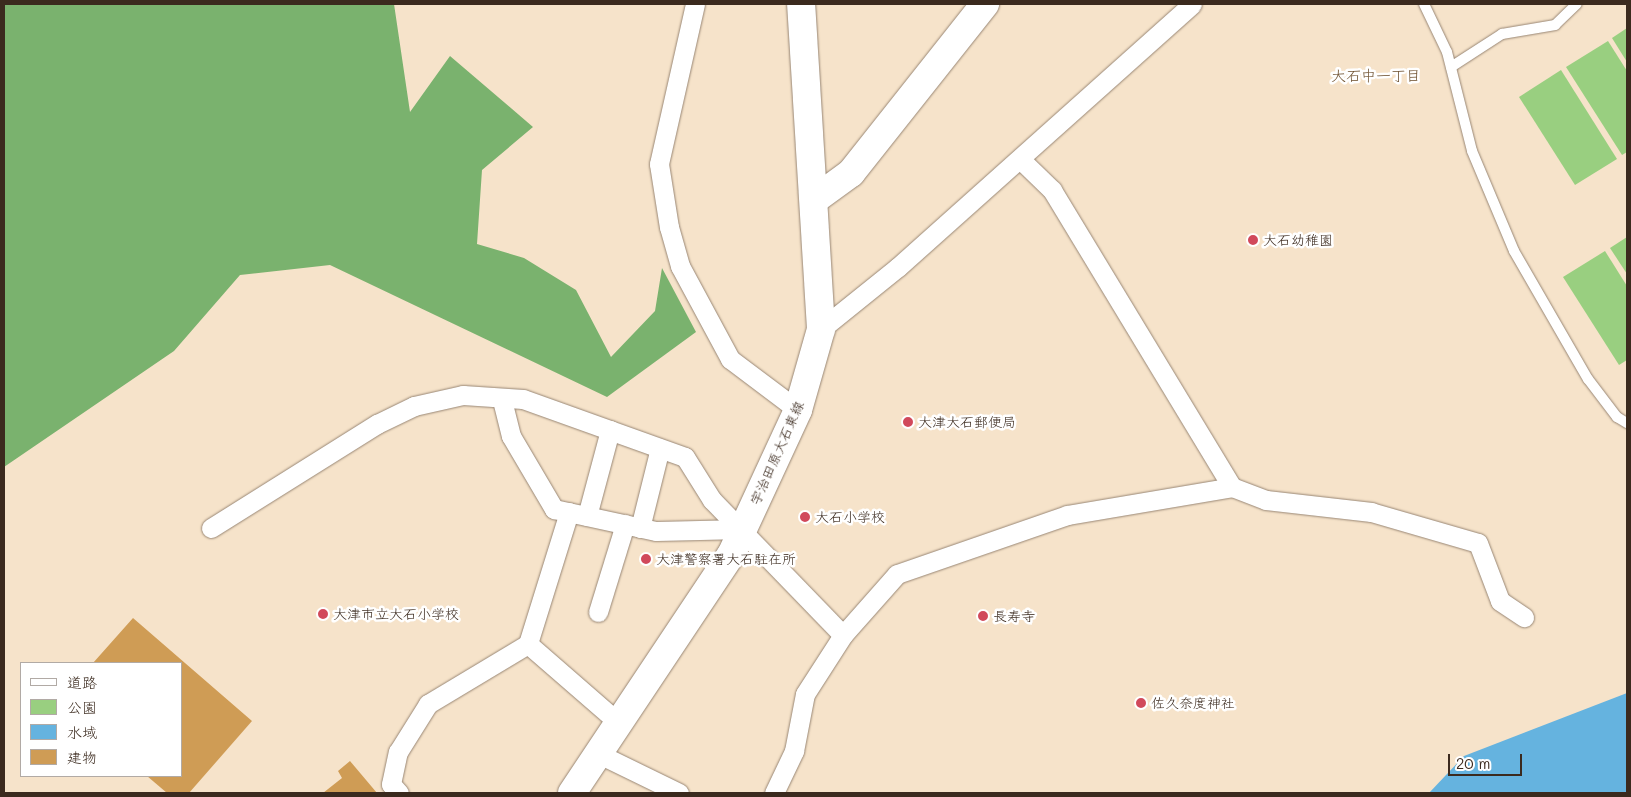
<!DOCTYPE html>
<html>
<head>
<meta charset="utf-8">
<style>
  body { margin:0 }
  #map { position:relative; width:1631px; height:797px; overflow:hidden; background:#f6e3ca; font-family:Mali,"Klee One",sans-serif }
  div>[style] { position:absolute }
  [style*='--x'] { left:calc(var(--x)*1px); top:calc(var(--y)*1px); width:calc(var(--w)*1px); rotate:calc(var(--a)*1deg) }
  .green>* { inset:0; background:#99cf80 }
  .forest>* { inset:0; background:#7ab26e }
  .water>* { inset:0; background:#65b3df }
  .building>* { inset:0; background:#cf9c55 }
  .roads { filter:drop-shadow(0 0 1px #988674) drop-shadow(0 0 1px #988674) }
  .lane>* { height:10px; margin:-5px; padding:0 5px; transform-origin:5px; border-radius:5px; background:#fff }
  .street>* { height:19px; margin:-9.5px; padding:0 9.5px; transform-origin:9.5px; border-radius:9.5px; background:#fff }
  .secondary>* { height:28px; margin:-14px; padding:0 14px; transform-origin:14px; border-radius:14px; background:#fff }
  .dots>* { width:14px; height:14px; translate:-50% -50%; box-sizing:border-box; border:2px solid #fff; border-radius:50% }
  span { translate:-50% -50%; white-space:nowrap; text-align:center; line-height:1.15; -webkit-text-stroke:5px #fff; paint-order:stroke }
  .poi-label { font-size:14px; color:#3b2a1e }
  .left { translate:0 -50%; text-align:left }
  .street-label { font-size:14px; color:#3b2a1e }
  .neighbourhood-label { font-size:15px; color:#6f5231 }
  .frame { position:absolute; inset:0; border:5px solid #3b2a1e; pointer-events:none }
  .legend { position:absolute; left:20px; top:662px; width:162px; height:115px; box-sizing:border-box; background:#fff; border:1px solid #b1aaa5; margin:0; padding:6px 9px; list-style:none; font-size:15px; color:#3b2a1e }
  .legend li { display:flex; align-items:center; gap:10px; height:25px }
  .legend b { width:25px; border:1px solid #b1aaa5 }
  .scale { position:absolute; left:1448px; top:754px; width:74px; height:22px; box-sizing:border-box; border:2px solid #3b2a1e; border-top:0; padding-left:6px; font-size:15px; line-height:18px; white-space:nowrap; color:#3b2a1e; -webkit-text-stroke:4px #fff; paint-order:stroke }
</style>
</head>
<body>
<div id="map">
  <div class="green">
    <div style="clip-path:polygon(1627px 28px,1627px 62px,1612px 38px)"></div>
    <div style="clip-path:polygon(1608px 41px,1627px 71px,1627px 152px,1622px 155px,1566px 67px)"></div>
    <div style="clip-path:polygon(1561px 70px,1617px 159px,1575px 185px,1519px 97px)"></div>
    <div style="clip-path:polygon(1627px 237px,1627px 274px,1610px 248px)"></div>
    <div style="clip-path:polygon(1605px 251px,1627px 286px,1627px 360px,1619px 365px,1563px 277px)"></div>
  </div>
  <div class="forest">
    <div style="clip-path:polygon(4px 4px,394px 4px,410px 112px,450px 56px,533px 127px,482px 170px,477px 244px,524px 258px,576px 290px,611px 357px,655px 311px,662px 268px,696px 332px,607px 397px,330px 265px,240px 275px,174px 351px,4px 467px)"></div>
  </div>
  <div class="water">
    <div style="clip-path:polygon(1627px 693px,1627px 793px,1429px 793px,1464px 756px)"></div>
  </div>
  <div class="building">
    <div style="clip-path:polygon(133px 618px,252px 721px,189px 793px,167px 793px,147px 776px,181px 776px,181px 663px,93px 663px)"></div>
    <div style="clip-path:polygon(350px 761px,377px 793px,323px 793px,342px 778px,338px 771px)"></div>
  </div>
  <div class="roads">
    <div class="lane">
      <div style="--x:1424;--y:4;--w:53;--a:64.4"></div>
      <div style="--x:1447;--y:52;--w:102;--a:75.8"></div>
      <div style="--x:1472;--y:151;--w:108;--a:67.2"></div>
      <div style="--x:1514;--y:251;--w:148;--a:60"></div>
      <div style="--x:1588;--y:379;--w:48;--a:52.7"></div>
      <div style="--x:1617;--y:417;--w:12;--a:31"></div>
      <div style="--x:1451;--y:67;--w:61;--a:-32.9"></div>
      <div style="--x:1502;--y:34;--w:54;--a:-9.6"></div>
      <div style="--x:1555;--y:25;--w:30;--a:-44"></div>
    </div>
    <div class="street">
      <div style="--x:695;--y:4;--w:164;--a:102.7"></div>
      <div style="--x:659;--y:164;--w:64;--a:81"></div>
      <div style="--x:669;--y:227;--w:41;--a:74.2"></div>
      <div style="--x:680;--y:266;--w:106;--a:61.7"></div>
      <div style="--x:730;--y:359;--w:85;--a:36.9"></div>
      <div style="--x:1020;--y:159;--w:45;--a:44.1"></div>
      <div style="--x:1052;--y:190;--w:347;--a:58.8"></div>
      <div style="--x:1232;--y:487;--w:36;--a:21"></div>
      <div style="--x:1266;--y:500;--w:106;--a:6.5"></div>
      <div style="--x:1371;--y:512;--w:111;--a:16.2"></div>
      <div style="--x:1478;--y:543;--w:62;--a:69.2"></div>
      <div style="--x:1500;--y:601;--w:29;--a:34"></div>
      <div style="--x:821;--y:329;--w:99;--a:-38.8"></div>
      <div style="--x:898;--y:267;--w:394;--a:-41.8"></div>
      <div style="--x:502;--y:400;--w:37;--a:76"></div>
      <div style="--x:511;--y:436;--w:85;--a:59.5"></div>
      <div style="--x:554;--y:509;--w:104;--a:12.2"></div>
      <div style="--x:656;--y:531;--w:87;--a:-1.3"></div>
      <div style="--x:569;--y:512;--w:138;--a:107.3"></div>
      <div style="--x:528;--y:644;--w:121;--a:41"></div>
      <div style="--x:587;--y:516;--w:89;--a:-75"></div>
      <div style="--x:211;--y:528;--w:196;--a:-32.1"></div>
      <div style="--x:377;--y:424;--w:41;--a:-25.9"></div>
      <div style="--x:414;--y:406;--w:50;--a:-12.7"></div>
      <div style="--x:463;--y:395;--w:60;--a:3.8"></div>
      <div style="--x:523;--y:399;--w:172;--a:19.7"></div>
      <div style="--x:685;--y:457;--w:51;--a:57.9"></div>
      <div style="--x:712;--y:500;--w:188;--a:45.9"></div>
      <div style="--x:640;--y:528;--w:82;--a:-76"></div>
      <div style="--x:598;--y:612;--w:92;--a:-72.9"></div>
      <div style="--x:599;--y:754;--w:89;--a:26"></div>
      <div style="--x:399;--y:793;--w:12;--a:-132"></div>
      <div style="--x:391;--y:784;--w:33;--a:-78"></div>
      <div style="--x:398;--y:752;--w:57;--a:-58"></div>
      <div style="--x:428;--y:704;--w:117;--a:-31"></div>
      <div style="--x:774;--y:793;--w:47;--a:-64.5"></div>
      <div style="--x:794;--y:751;--w:58;--a:-79.1"></div>
      <div style="--x:805;--y:694;--w:70;--a:-57.2"></div>
      <div style="--x:843;--y:635;--w:81;--a:-48.5"></div>
      <div style="--x:897;--y:574;--w:180;--a:-19.1"></div>
      <div style="--x:1067;--y:515;--w:167;--a:-9.6"></div>
    </div>
    <div class="secondary">
      <div style="--x:814;--y:200;--w:46;--a:-36.1"></div>
      <div style="--x:851;--y:173;--w:216;--a:-51.6"></div>
      <div style="--x:572;--y:793;--w:286;--a:-56.3"></div>
      <div style="--x:731;--y:555;--w:160;--a:-65.2"></div>
      <div style="--x:798;--y:410;--w:84;--a:-74.1"></div>
      <div style="--x:821;--y:329;--w:326;--a:-93.5"></div>
    </div>
  </div>
  <div class="dots">
    <div style="left:1253px;top:240px;background:#d1495b"></div>
    <div style="left:908px;top:422px;background:#d1495b"></div>
    <div style="left:805px;top:517px;background:#d1495b"></div>
    <div style="left:646px;top:559px;background:#d1495b"></div>
    <div style="left:323px;top:614px;background:#d1495b"></div>
    <div style="left:983px;top:616px;background:#d1495b"></div>
    <div style="left:1141px;top:703px;background:#d1495b"></div>
  </div>
  <div class="poi-label">
    <span class="left" style="left:1263px;top:240px">大石幼稚園</span>
    <span class="left" style="left:918px;top:422px">大津大石郵便局</span>
    <span class="left" style="left:815px;top:517px">大石小学校</span>
    <span class="left" style="left:656px;top:559px">大津警察署大石駐在所</span>
    <span class="left" style="left:333px;top:614px">大津市立大石小学校</span>
    <span class="left" style="left:993px;top:616px">長寿寺</span>
    <span class="left" style="left:1151px;top:703px">佐久奈度神社</span>
  </div>
  <div class="street-label">
    <span style="left:777px;top:453px;rotate:-66deg">宇治田原大石東線</span>
  </div>
  <div class="neighbourhood-label">
    <span style="left:1376px;top:76px">大石中一丁目</span>
  </div>
  <div class="frame"></div>
  <ul class="legend">
  <li><b style="height:6px;background:#fff"></b>道路</li>
  <li><b style="height:14px;background:#99cf80"></b>公園</li>
  <li><b style="height:14px;background:#65b3df"></b>水域</li>
  <li><b style="height:14px;background:#cf9c55"></b>建物</li>
  </ul>
  <div class="scale">20 m</div>
</div>
</body>
</html>
